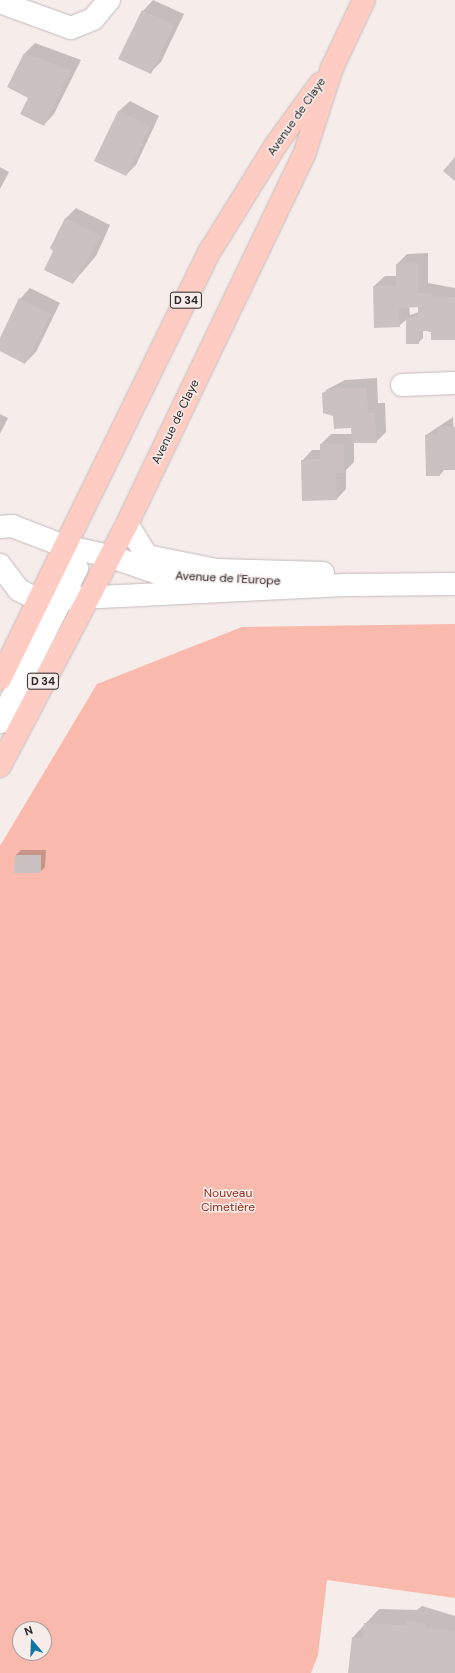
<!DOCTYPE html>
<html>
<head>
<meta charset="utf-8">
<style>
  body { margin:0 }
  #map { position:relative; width:455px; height:1673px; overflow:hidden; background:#f6edeb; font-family:"DM Sans",sans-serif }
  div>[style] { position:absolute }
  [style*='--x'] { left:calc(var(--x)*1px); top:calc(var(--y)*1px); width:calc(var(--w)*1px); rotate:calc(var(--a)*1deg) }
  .green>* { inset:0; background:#f9b9ad }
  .shadow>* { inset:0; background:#0003 }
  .building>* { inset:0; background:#cac1c0 }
  .roads { filter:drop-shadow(0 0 1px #c4bbba) drop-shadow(0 0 1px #c4bbba) }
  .minor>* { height:22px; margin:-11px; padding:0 11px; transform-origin:11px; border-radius:11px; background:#fff }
  .major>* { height:22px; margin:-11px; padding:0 11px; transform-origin:11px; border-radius:11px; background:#feccc2 }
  span { translate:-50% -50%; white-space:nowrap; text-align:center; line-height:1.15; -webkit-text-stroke:3px #f6edeb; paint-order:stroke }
  .shield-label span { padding:1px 3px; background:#f6edeb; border:1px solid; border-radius:3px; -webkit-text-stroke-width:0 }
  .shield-label { font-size:11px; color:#292525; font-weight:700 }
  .street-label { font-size:12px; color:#292525 }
  .park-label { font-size:12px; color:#912d1d }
  .north { position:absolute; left:12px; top:1621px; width:40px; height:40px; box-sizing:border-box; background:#f6edeb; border:1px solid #a49d9c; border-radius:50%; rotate:341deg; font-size:11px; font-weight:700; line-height:16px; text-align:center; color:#292525 }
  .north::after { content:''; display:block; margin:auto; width:14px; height:18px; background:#0d76a1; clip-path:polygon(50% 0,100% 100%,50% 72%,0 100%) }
</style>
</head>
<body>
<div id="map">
  <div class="green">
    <div style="clip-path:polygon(evenodd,455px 624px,455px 1598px,327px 1580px,318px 1655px,311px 1673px,0 1673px,0 846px,97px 684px,242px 627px,455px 624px,20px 1629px,44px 1629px,44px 1653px,20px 1653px,20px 1629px)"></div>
  </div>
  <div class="shadow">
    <div style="clip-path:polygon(153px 0,184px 14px,161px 62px,150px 73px,143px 11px)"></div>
    <div style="clip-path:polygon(35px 43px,81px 60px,54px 114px,44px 125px,29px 98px,24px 54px)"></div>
    <div style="clip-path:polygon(130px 101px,159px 116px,136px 165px,126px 175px,95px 160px,119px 111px)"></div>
    <div style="clip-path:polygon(0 167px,9px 172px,0 189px)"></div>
    <div style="clip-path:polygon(76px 208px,110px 225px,96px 256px,73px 283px,54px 251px,66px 218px)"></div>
    <div style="clip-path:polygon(evenodd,428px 253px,428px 283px,455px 288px,455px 339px,423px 330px,423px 338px,418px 343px,407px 319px,399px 326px,374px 286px,385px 276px,397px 276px,397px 264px,407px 254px,428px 253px,409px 306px,419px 306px,419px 312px,410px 315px,409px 306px)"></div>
    <div style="clip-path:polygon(30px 288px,60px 303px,36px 352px,25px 363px,0 350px,0 340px,20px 299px)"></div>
    <div style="clip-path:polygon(377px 378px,378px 403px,385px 403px,386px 432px,376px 442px,354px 442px,354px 462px,346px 470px,346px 489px,336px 500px,302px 461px,312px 450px,321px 450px,321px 444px,331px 434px,352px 434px,352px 427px,335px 413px,324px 412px,326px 390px,345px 380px)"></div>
    <div style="clip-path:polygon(0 414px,8px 418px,0 434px)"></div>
    <div style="clip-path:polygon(453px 417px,455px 469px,445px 469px,440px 475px,426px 435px)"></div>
    <div style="clip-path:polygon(21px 850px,46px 850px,45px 867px,40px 872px,16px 855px)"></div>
    <div style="clip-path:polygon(422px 1606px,455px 1616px,455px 1673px,349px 1673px,353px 1637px,379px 1609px,417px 1610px)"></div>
  </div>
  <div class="building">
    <div style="clip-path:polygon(142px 10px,174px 25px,151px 74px,118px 59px)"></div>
    <div style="clip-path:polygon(24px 53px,71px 70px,44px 126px,20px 114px,28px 98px,7px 87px)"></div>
    <div style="clip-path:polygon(118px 111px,150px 126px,126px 176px,94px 161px)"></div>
    <div style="clip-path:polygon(455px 157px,455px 181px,443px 171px)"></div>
    <div style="clip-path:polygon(65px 218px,101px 236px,73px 284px,44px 270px,53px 251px,50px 248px)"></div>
    <div style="clip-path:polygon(418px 263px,418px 293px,432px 293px,432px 298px,455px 297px,455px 340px,431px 340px,431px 331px,419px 331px,419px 344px,406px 344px,406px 317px,418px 317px,418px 307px,399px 308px,400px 327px,374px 328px,373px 286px,396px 286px,396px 264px)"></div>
    <div style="clip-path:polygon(19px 298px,51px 314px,25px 364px,0 351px,0 338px)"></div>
    <div style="clip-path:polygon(334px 388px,367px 388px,368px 413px,375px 413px,377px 443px,352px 443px,351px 428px,334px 429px,333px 416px,323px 413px,322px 393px)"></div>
    <div style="clip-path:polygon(437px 427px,455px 427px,455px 470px,440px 470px,440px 476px,426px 476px,425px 435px,437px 435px)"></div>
    <div style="clip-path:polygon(320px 444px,344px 444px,344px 473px,336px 473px,337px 500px,302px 501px,301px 460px,320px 459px)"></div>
    <div style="clip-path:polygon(15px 855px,41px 855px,41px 873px,14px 873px)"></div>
    <div style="clip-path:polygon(406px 1620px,425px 1623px,425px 1627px,455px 1631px,455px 1673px,348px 1673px,352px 1637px,362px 1638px,364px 1623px,405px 1625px)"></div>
  </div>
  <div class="roads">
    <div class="minor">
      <div style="--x:5;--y:4;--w:70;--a:20"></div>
      <div style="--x:71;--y:28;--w:24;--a:-22"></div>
      <div style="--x:93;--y:19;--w:25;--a:-50"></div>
      <div style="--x:402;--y:385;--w:53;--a:-2.2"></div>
      <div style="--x:127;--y:524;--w:38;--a:58"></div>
      <div style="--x:147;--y:556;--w:71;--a:11.3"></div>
      <div style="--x:217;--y:570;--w:106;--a:1.6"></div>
      <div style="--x:0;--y:527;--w:12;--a:-5"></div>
      <div style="--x:12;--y:526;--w:56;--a:21"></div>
      <div style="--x:64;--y:546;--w:46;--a:12.5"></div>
      <div style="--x:109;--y:556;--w:55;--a:19.1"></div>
      <div style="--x:161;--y:574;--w:45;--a:6.3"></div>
      <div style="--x:0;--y:565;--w:31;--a:53"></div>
      <div style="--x:19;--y:590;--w:22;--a:27"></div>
      <div style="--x:39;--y:600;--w:310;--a:-2.8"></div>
      <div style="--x:349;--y:585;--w:106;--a:-0.5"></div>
      <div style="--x:0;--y:722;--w:172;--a:-63.4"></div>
      <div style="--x:77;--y:568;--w:26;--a:-121"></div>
    </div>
    <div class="major">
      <div style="--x:0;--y:679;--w:477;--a:-63.9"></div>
      <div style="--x:210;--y:251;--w:123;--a:-58.2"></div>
      <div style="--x:275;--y:146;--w:77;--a:-54"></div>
      <div style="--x:0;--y:766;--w:273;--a:-62.3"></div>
      <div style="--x:127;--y:524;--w:412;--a:-64.4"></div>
      <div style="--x:305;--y:152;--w:88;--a:-72.2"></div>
      <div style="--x:332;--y:68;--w:75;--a:-64.8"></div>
    </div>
  </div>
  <div class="shield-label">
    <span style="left:186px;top:300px">D 34</span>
    <span style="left:43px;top:681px">D 34</span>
  </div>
  <div class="street-label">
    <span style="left:297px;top:117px;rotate:-55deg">Avenue de Claye</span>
    <span style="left:176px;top:422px;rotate:-64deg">Avenue de Claye</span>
    <span style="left:228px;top:579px;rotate:3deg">Avenue de l'Europe</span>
  </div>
  <div class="park-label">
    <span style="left:228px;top:1201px">Nouveau<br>Cimetière</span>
  </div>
  <div class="north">N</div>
</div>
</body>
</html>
